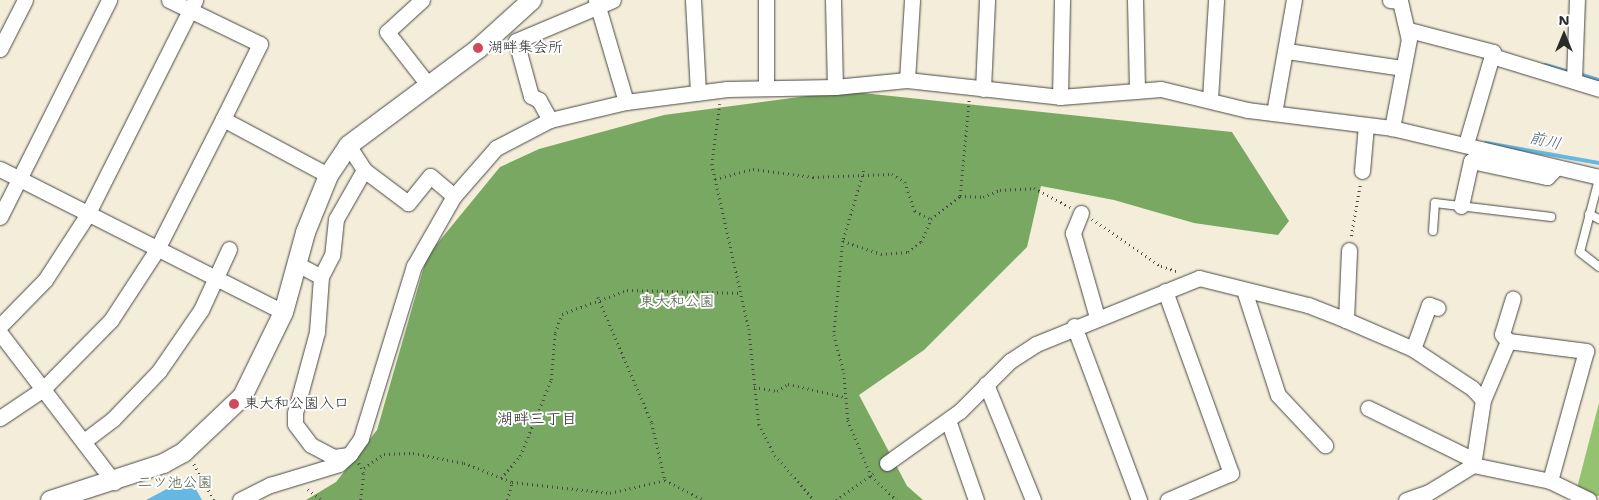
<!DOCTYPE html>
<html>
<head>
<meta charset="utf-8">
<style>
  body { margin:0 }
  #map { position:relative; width:1599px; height:500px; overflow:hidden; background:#f3edd9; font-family:"Shantell Sans","Klee One",sans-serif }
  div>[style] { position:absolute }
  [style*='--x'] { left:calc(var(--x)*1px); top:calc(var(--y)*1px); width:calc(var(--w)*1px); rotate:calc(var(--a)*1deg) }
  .green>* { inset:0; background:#95c270 }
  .forest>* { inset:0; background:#78a862 }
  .water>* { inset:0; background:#66b7e1 }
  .stream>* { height:4px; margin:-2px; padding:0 2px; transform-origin:2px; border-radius:2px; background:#66b7e1 }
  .path>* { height:2.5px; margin-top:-1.25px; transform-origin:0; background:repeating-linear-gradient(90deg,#494845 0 1px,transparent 0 5px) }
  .roads { filter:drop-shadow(0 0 1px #494845) drop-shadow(0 0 1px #494845) }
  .service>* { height:8px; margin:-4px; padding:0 4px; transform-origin:4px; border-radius:4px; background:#fff }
  .minor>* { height:15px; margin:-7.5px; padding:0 7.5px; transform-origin:7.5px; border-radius:7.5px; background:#fff }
  .tertiary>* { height:19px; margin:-9.5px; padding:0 9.5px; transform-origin:9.5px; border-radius:9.5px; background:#fff }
  .dots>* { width:14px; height:14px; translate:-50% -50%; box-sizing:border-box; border:2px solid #fff; border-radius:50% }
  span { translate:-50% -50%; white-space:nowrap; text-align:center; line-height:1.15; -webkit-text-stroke:4px #fff; paint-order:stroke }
  .poi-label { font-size:15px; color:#2b2b2b }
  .left { translate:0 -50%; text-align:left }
  .park-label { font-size:15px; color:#506043 }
  .water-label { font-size:16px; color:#405c6b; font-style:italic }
  .neighbourhood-label { font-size:16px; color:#2b2b2b }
  .north { position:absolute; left:1539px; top:10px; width:50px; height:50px; -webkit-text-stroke:4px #fff; paint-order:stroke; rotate:0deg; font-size:14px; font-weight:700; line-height:20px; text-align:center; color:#2b2b2b }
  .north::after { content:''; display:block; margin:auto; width:18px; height:22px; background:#2b2b2b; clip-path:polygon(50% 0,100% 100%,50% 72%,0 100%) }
</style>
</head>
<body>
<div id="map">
  <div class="green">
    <div style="clip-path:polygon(1599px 403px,1599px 496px,1595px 496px,1577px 488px)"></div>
  </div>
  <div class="forest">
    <div style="clip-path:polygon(844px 91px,1232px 132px,1289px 221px,1278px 235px,1194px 223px,1114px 200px,1041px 186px,1027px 247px,924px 350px,859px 395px,907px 486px,923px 500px,306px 500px,336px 482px,377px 430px,427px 256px,500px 167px,539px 149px,664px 115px)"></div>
  </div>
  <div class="water">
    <div style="clip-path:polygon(182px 481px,193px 484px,202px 500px,146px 500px)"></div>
  </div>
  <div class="stream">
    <div style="--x:1545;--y:65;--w:26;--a:16"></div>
    <div style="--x:1579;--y:74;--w:21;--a:17"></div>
    <div style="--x:1486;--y:143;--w:115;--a:10"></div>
  </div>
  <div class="path">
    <div style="--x:720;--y:104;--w:61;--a:97.6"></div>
    <div style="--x:712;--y:164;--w:169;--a:77.4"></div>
    <div style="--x:749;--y:329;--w:96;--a:84"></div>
    <div style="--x:759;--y:424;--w:35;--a:63"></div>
    <div style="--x:775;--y:455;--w:60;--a:49.1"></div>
    <div style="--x:864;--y:171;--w:73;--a:106.7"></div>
    <div style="--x:843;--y:241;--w:94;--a:95.5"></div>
    <div style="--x:834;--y:335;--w:39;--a:75"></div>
    <div style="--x:844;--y:373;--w:47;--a:85.1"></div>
    <div style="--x:848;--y:420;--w:61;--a:67.7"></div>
    <div style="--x:871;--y:476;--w:35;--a:43"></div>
    <div style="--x:715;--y:179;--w:39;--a:-15"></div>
    <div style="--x:753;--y:169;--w:61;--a:7.6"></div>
    <div style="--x:813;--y:177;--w:79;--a:-2.2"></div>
    <div style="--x:892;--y:174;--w:15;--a:32"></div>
    <div style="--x:905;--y:182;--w:31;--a:71"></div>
    <div style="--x:915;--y:211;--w:18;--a:27"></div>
    <div style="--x:931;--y:219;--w:37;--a:-38"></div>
    <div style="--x:960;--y:196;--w:23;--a:2"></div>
    <div style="--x:983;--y:197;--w:18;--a:-22"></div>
    <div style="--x:1000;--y:190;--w:34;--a:-3"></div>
    <div style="--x:1034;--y:188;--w:41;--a:27.8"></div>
    <div style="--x:960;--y:196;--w:97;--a:-84.7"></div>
    <div style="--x:1092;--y:219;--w:83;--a:34.3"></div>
    <div style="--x:1161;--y:266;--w:19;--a:18"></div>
    <div style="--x:1351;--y:236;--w:52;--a:-80"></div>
    <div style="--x:843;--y:241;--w:40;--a:18.9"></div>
    <div style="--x:881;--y:254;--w:27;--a:-4"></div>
    <div style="--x:908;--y:252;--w:16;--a:-38"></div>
    <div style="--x:921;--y:242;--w:25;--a:-67"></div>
    <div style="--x:598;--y:297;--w:137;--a:66.8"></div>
    <div style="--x:652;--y:423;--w:58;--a:77.2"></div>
    <div style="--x:754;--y:387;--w:23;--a:10"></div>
    <div style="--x:777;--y:391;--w:13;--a:-32"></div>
    <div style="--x:788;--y:384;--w:58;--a:12.8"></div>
    <div style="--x:359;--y:463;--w:12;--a:66"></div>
    <div style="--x:364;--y:474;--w:26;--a:97"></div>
    <div style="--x:194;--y:464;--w:41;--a:60.9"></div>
    <div style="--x:364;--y:468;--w:24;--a:-35"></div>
    <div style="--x:384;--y:454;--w:29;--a:-2"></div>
    <div style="--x:413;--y:453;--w:52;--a:11.1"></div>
    <div style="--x:464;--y:463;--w:52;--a:21.6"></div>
    <div style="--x:512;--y:482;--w:99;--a:6.4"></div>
    <div style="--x:610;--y:493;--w:57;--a:-13.3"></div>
    <div style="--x:665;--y:480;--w:44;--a:27.1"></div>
    <div style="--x:501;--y:478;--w:29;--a:-49"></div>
    <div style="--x:520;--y:456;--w:82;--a:-67.8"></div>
    <div style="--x:551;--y:380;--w:47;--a:-85.1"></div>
    <div style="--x:555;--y:333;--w:20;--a:-70"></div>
    <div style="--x:562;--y:314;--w:69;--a:-20.3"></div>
    <div style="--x:627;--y:290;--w:115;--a:1.5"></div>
    <div style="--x:308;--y:489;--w:18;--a:38"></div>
    <div style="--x:507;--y:500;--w:19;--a:-74"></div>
    <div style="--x:836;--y:500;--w:49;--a:-35"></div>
  </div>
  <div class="roads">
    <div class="service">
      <div style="--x:1599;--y:179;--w:75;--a:104.6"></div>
      <div style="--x:1580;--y:252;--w:24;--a:38"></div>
      <div style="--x:1589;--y:214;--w:11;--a:27"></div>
      <div style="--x:1433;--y:231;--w:28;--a:-86"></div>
      <div style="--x:1435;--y:203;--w:117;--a:6.9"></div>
    </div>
    <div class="minor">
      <div style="--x:169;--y:0;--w:101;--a:25.8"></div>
      <div style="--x:260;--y:44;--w:84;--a:116.3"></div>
      <div style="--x:223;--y:119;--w:119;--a:28.1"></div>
      <div style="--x:422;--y:0;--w:47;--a:137.6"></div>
      <div style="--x:387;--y:32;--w:68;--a:52.1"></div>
      <div style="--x:596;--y:0;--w:106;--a:73.6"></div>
      <div style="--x:693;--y:0;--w:93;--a:86.9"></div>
      <div style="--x:766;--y:0;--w:88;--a:90"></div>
      <div style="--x:833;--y:0;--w:87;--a:88.7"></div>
      <div style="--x:1135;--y:0;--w:90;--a:88.7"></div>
      <div style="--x:1390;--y:0;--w:10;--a:6"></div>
      <div style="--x:1400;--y:1;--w:39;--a:77"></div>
      <div style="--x:1409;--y:39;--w:91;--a:100.8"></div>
      <div style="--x:1409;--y:30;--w:87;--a:14.7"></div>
      <div style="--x:1493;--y:52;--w:96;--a:106.4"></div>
      <div style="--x:0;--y:49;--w:55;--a:-63"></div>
      <div style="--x:1287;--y:51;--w:116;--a:8.4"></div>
      <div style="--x:1492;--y:56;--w:112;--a:17.1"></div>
      <div style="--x:907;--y:80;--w:80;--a:-86.4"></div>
      <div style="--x:1574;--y:80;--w:80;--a:-87.9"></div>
      <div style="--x:983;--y:89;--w:89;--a:-87.4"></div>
      <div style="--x:1060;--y:97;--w:97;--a:-88.8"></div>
      <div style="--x:1210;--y:99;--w:99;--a:-86.5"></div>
      <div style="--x:1274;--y:113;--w:115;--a:-80"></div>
      <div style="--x:550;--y:120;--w:23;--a:-119"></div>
      <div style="--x:539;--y:100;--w:9;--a:-153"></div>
      <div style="--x:531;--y:96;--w:57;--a:-105.3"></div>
      <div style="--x:516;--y:41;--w:105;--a:-22.9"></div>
      <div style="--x:348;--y:145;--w:30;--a:57"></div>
      <div style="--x:364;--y:170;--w:56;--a:119.7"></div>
      <div style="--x:336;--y:219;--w:36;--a:96"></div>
      <div style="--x:332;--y:255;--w:25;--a:117"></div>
      <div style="--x:321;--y:277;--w:55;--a:94.2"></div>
      <div style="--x:317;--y:332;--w:84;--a:105.2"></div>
      <div style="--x:295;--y:413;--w:11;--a:90"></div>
      <div style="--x:295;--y:424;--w:26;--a:53"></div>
      <div style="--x:311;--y:445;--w:26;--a:28"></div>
      <div style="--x:334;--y:457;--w:15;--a:-8"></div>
      <div style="--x:0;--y:169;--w:317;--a:26.8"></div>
      <div style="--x:1362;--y:171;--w:46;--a:-85"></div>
      <div style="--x:454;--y:196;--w:64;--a:-48.8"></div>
      <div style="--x:496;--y:148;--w:61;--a:-27.4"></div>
      <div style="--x:550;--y:120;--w:78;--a:-13.3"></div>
      <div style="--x:626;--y:102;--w:102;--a:-7.3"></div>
      <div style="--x:727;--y:89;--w:108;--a:-1.1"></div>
      <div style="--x:835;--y:87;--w:72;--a:-5.6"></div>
      <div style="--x:907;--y:80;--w:154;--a:6.3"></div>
      <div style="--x:1060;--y:97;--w:101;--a:-4.5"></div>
      <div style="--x:1161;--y:89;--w:89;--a:13.6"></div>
      <div style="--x:1248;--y:110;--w:145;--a:7.1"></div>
      <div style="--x:1392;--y:128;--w:213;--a:13.3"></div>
      <div style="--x:1461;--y:206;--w:46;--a:-77.5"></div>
      <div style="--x:1471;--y:161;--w:78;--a:11.9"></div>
      <div style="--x:1547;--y:177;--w:13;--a:-45"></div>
      <div style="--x:1081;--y:213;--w:22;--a:112"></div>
      <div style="--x:1073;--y:233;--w:87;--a:74.1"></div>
      <div style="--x:0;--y:217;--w:243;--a:-63.3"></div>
      <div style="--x:297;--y:264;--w:27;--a:28"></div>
      <div style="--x:1244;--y:290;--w:110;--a:72.1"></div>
      <div style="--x:1278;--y:395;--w:69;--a:46.8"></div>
      <div style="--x:1165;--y:291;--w:194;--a:70.1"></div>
      <div style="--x:1231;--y:473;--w:69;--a:156.8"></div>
      <div style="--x:1346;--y:320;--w:70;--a:-87.5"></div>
      <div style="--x:0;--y:326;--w:64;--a:-45.6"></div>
      <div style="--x:45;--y:280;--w:75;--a:-56.9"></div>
      <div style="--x:86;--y:217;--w:243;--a:-63.3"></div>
      <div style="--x:1074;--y:326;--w:186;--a:69.5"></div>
      <div style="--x:0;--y:333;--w:188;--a:52.6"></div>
      <div style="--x:1508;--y:341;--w:9;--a:-131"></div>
      <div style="--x:1502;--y:334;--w:37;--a:-73"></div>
      <div style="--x:1413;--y:349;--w:47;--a:-70"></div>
      <div style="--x:1429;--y:305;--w:9;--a:18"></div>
      <div style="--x:986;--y:384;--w:125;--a:67.9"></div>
      <div style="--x:1483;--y:400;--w:64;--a:-67"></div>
      <div style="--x:1508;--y:341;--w:79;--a:7.3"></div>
      <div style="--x:1586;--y:351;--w:135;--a:105.5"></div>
      <div style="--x:1368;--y:408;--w:118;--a:26.1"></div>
      <div style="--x:0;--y:418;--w:52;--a:-34"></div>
      <div style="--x:43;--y:389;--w:97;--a:-45.4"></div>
      <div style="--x:111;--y:320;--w:82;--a:-56.9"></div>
      <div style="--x:156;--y:251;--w:148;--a:-63.1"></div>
      <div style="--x:948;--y:420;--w:85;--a:70.7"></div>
      <div style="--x:84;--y:441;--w:36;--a:-37"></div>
      <div style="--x:113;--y:419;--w:66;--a:-46.2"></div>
      <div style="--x:159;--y:371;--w:74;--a:-55.5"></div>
      <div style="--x:201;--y:310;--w:67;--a:-65.3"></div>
      <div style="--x:887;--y:463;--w:90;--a:-35.5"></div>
      <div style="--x:960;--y:411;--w:71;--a:-45"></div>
      <div style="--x:1010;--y:361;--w:31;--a:-33"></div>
      <div style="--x:1036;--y:344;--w:176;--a:-22"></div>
      <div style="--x:1199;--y:278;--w:112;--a:13.9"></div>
      <div style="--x:1308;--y:305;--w:41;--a:21.5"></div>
      <div style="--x:1346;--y:320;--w:73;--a:23.4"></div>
      <div style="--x:1413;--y:349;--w:71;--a:33.5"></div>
      <div style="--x:1472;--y:388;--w:16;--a:47"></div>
      <div style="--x:1483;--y:400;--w:66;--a:98.7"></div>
      <div style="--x:240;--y:500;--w:34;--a:-27"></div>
      <div style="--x:270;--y:485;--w:72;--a:-16.9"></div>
      <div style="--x:339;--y:464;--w:15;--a:-42"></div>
      <div style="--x:350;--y:454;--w:19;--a:-55"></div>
      <div style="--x:361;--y:438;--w:180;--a:-72.9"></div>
      <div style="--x:414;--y:266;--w:81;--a:-60.3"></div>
      <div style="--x:454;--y:196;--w:31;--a:-140"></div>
      <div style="--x:430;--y:176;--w:35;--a:129"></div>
      <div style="--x:408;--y:203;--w:55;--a:-143.1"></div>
      <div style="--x:1406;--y:500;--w:24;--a:-19"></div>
      <div style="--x:1429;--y:492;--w:52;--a:-31.5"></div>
      <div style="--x:1473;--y:465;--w:79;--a:11.7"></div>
      <div style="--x:1550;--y:481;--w:43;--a:26"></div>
    </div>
    <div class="tertiary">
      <div style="--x:50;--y:500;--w:119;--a:-18.1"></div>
      <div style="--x:163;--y:463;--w:23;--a:-29"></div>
      <div style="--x:183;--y:452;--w:81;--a:-43.5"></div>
      <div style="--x:242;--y:396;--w:93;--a:-64"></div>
      <div style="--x:283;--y:312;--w:83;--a:-74.6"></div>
      <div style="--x:305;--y:232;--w:61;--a:-68"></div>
      <div style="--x:328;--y:175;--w:36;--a:-56"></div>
      <div style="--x:348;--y:145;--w:162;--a:-36.7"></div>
      <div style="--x:478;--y:48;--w:72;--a:-42.2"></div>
    </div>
  </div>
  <div class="dots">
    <div style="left:478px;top:48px;background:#d1495b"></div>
    <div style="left:234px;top:404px;background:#d1495b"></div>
  </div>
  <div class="poi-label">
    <span class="left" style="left:488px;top:48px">湖畔集会所</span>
    <span class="left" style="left:244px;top:404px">東大和公園入口</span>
  </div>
  <div class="park-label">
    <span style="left:677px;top:302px">東大和公園</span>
    <span style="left:175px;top:483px">二ツ池公園</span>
  </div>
  <div class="water-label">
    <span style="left:1545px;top:141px;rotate:13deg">前川</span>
  </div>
  <div class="neighbourhood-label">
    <span style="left:537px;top:419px">湖畔三丁目</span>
  </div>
  <div class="north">N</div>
</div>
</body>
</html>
